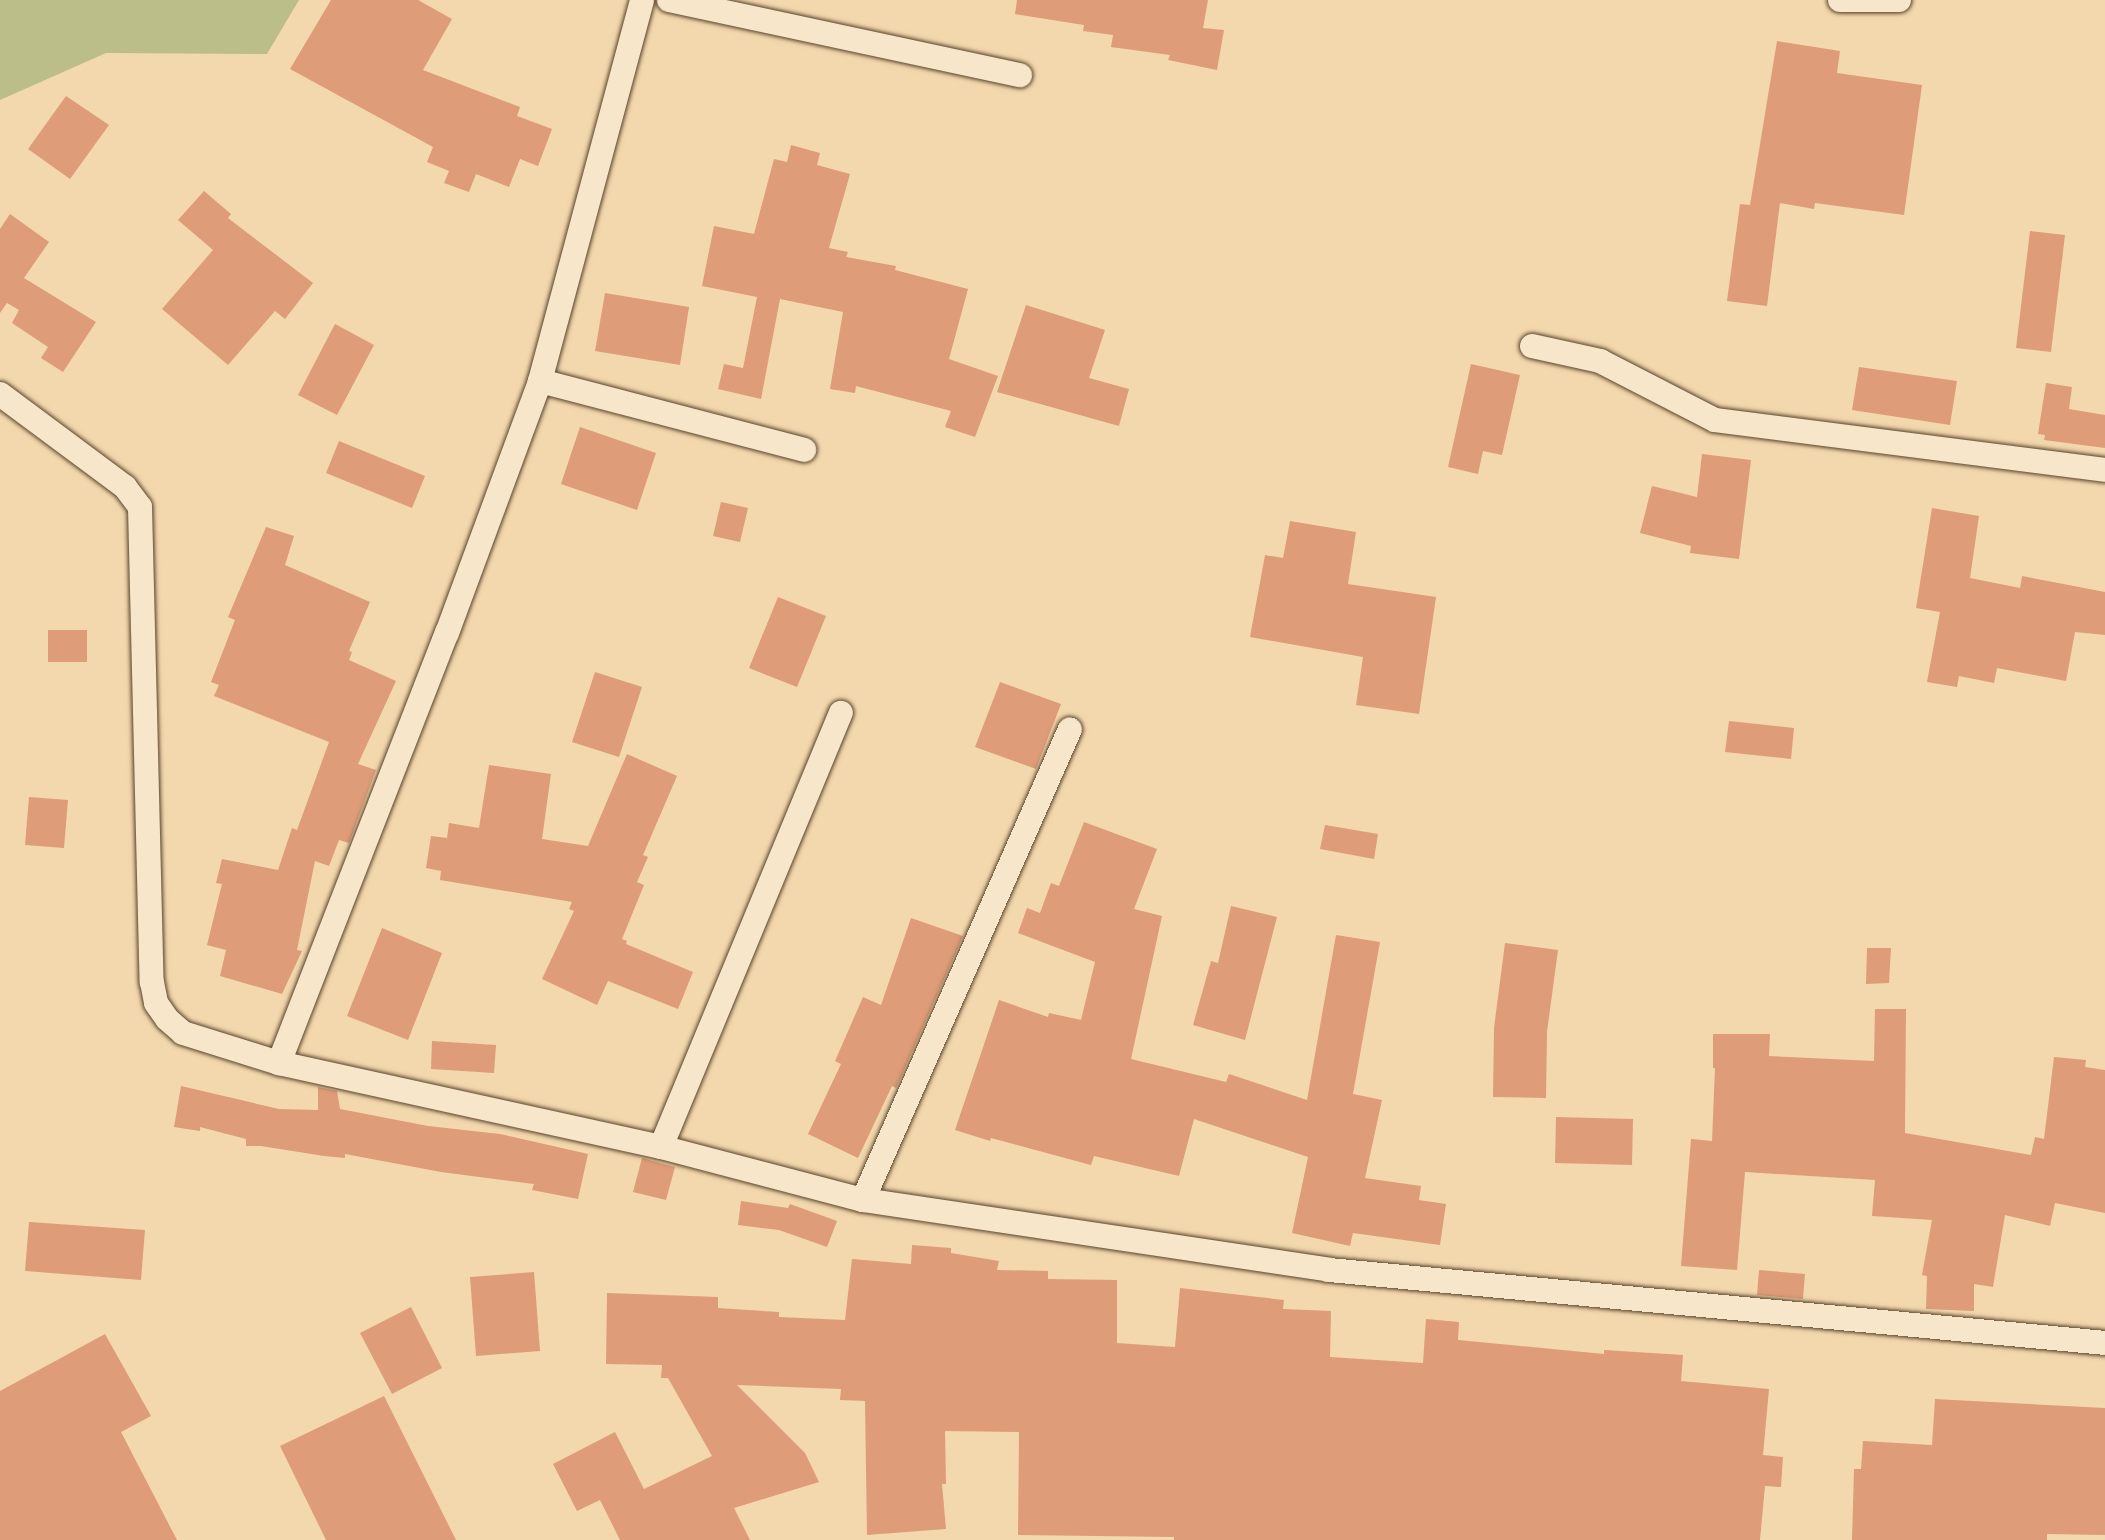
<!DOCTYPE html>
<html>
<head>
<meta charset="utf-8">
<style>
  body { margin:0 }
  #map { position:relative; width:2105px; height:1540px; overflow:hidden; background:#f3d8ad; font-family:"Libre Caslon Text",serif }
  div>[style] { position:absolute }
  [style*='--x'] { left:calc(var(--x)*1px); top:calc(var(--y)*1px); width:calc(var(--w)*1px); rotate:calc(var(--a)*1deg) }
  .green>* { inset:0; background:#bbbe89 }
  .building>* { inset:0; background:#de9c78 }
  .roads { filter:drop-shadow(0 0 2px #58432b) drop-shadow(0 0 2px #58432b) }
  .street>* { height:24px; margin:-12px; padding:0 12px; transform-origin:12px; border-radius:12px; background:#f7e6ca }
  span { translate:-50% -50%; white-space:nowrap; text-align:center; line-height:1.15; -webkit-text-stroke:5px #f7e6ca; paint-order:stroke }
</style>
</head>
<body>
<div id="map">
  <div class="green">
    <div style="clip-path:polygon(0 0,299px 0,267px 54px,106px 53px,0 100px)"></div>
  </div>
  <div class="building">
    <div style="clip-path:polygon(331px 0,418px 0,452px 19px,423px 70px,520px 107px,517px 116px,552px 129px,538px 166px,520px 159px,509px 187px,476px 174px,469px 192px,444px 183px,449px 171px,427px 162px,433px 147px,290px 69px)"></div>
    <div style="clip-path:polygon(1017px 0,1208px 0,1203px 28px,1224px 30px,1217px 70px,1168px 60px,1170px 55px,1111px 47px,1113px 35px,1083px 31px,1084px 25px,1015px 14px)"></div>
    <div style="clip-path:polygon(1777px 41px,1840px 51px,1837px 73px,1922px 85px,1904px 215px,1815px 203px,1814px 209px,1780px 203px,1767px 306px,1727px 301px,1740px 204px,1750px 205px)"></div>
    <div style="clip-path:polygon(66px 96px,109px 125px,70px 179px,28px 149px)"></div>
    <div style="clip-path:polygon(791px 145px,820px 153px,817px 165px,850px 174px,829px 248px,848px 252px,846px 257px,896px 266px,895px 270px,968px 289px,949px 359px,998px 376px,975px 437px,945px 427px,951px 411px,856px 386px,855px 393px,830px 389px,843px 312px,780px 299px,761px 399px,718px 389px,724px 364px,743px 368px,757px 297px,702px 286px,714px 226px,754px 234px,774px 159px,787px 162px)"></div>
    <div style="clip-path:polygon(204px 191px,231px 214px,228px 218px,313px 283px,285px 319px,275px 311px,228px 365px,162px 309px,213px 250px,178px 220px)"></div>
    <div style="clip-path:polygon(10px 214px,49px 242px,24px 278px,96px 322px,63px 372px,41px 358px,48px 347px,12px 323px,19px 310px,7px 303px,0 313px,0 229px)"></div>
    <div style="clip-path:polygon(2030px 231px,2065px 235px,2051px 352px,2016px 348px)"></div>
    <div style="clip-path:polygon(605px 293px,689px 307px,680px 365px,595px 351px)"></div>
    <div style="clip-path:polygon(1026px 305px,1105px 330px,1089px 378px,1129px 389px,1119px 426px,997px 392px)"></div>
    <div style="clip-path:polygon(335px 324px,374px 345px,337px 415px,298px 395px)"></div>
    <div style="clip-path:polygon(1471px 364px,1520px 375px,1502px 455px,1483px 451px,1478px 474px,1448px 467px)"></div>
    <div style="clip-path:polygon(1859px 367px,1957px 381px,1950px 425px,1852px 410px)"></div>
    <div style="clip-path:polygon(2046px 383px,2072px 387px,2069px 409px,2105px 415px,2105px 448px,2044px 440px,2045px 435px,2038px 434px)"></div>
    <div style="clip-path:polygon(580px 427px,656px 453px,637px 510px,561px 484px)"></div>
    <div style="clip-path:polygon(339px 441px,425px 476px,412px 508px,326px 473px)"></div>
    <div style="clip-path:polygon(1702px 454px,1751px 460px,1739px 559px,1690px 553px,1691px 546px,1640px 533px,1652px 486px,1697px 497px)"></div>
    <div style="clip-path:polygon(721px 502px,748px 508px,740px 542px,713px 536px)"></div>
    <div style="clip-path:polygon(1932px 508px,1979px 516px,1970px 578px,2020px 588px,2022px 576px,2105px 592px,2105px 635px,2075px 632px,2066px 681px,1997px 668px,1994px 683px,1959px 676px,1957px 687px,1927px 682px,1940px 612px,1916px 608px)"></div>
    <div style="clip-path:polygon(1290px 521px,1356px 532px,1348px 584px,1436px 597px,1419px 714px,1356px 705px,1363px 657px,1250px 637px,1265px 555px,1283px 558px)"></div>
    <div style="clip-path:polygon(266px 527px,294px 536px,285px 565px,370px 602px,349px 651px,352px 652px,349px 660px,396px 681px,358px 764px,376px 770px,349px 843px,339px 840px,329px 866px,315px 861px,297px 950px,302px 951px,282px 994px,220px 976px,226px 950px,207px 945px,222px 884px,216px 883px,222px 859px,278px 870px,292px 828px,297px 830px,329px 742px,214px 696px,219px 685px,211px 682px,235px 620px,228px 617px)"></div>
    <div style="clip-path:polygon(778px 597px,826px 616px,797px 687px,749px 668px)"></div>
    <div style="clip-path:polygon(48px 630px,87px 630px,87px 662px,48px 662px)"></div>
    <div style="clip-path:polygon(595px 672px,642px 687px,619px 757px,572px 742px)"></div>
    <div style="clip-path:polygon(1000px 682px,1061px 704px,1036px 769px,975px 747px)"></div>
    <div style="clip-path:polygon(1729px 721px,1794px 728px,1791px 759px,1725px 752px)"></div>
    <div style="clip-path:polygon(627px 754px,677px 776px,643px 855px,648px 857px,637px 882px,644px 885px,622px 939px,627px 941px,626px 944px,693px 972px,678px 1009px,608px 981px,597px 1005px,542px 979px,574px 911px,569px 909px,572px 902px,440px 880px,441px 871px,426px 868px,431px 836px,447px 838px,449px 823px,479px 828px,489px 765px,551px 774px,542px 839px,588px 846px)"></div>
    <div style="clip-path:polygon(29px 797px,68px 800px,64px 848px,25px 845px)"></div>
    <div style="clip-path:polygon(1084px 822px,1157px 849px,1134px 909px,1162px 916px,1131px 1059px,1226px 1082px,1229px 1074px,1307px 1100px,1336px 935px,1380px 942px,1353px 1094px,1382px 1100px,1365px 1178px,1421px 1186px,1419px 1200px,1446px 1204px,1440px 1245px,1353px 1233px,1350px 1246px,1292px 1233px,1308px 1157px,1194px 1119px,1179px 1176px,1094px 1156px,1091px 1165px,991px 1138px,990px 1141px,955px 1130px,999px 1000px,1048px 1017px,1049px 1013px,1081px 1020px,1095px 962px,1018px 933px,1027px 908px,1040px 913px,1051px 883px,1059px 886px)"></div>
    <div style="clip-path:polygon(1325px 825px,1378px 834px,1374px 859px,1320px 849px)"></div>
    <div style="clip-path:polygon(1231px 906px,1277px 917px,1245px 1040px,1193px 1025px,1211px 961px,1218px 963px)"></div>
    <div style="clip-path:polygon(911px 918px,963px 936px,896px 1088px,892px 1086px,858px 1158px,808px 1134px,841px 1064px,835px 1061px,863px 997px,881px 1005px)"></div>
    <div style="clip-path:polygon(382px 928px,442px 953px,408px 1040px,347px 1016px)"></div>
    <div style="clip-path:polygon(1505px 943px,1558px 950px,1547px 1032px,1546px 1098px,1493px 1097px,1494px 1028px)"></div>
    <div style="clip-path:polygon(1867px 948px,1891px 948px,1889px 983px,1866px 984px)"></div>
    <div style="clip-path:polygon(1875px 1009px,1906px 1009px,1905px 1133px,2031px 1155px,2035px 1137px,2044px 1139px,2054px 1057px,2086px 1060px,2085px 1067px,2105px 1070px,2105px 1213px,2055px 1203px,2050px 1226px,2005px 1215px,1993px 1287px,1974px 1284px,1974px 1311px,1926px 1309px,1927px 1276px,1922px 1275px,1932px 1220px,1872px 1216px,1875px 1180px,1745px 1172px,1737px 1270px,1681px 1266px,1691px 1139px,1712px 1141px,1715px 1068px,1713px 1068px,1713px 1034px,1770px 1034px,1769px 1056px,1874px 1061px)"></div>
    <div style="clip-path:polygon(432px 1041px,496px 1045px,494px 1073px,431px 1069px)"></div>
    <div style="clip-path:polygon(181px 1086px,279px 1109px,318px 1110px,318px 1087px,337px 1091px,340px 1109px,428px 1126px,500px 1134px,588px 1154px,578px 1199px,532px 1190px,534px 1184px,441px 1172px,345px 1154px,345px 1158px,324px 1156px,261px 1146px,246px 1146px,246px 1139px,200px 1127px,200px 1131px,174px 1127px)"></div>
    <div style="clip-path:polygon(1556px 1117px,1633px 1119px,1632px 1165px,1555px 1163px)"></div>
    <div style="clip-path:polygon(642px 1158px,675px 1167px,666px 1200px,633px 1192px)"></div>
    <div style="clip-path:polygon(741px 1201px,788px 1208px,790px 1204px,837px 1221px,827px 1247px,779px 1230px,738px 1225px)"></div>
    <div style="clip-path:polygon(29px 1222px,145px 1230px,141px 1280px,25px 1271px)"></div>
    <div style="clip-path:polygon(912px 1245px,951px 1248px,951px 1253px,999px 1261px,997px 1270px,1048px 1271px,1048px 1279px,1117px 1280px,1117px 1343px,1175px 1347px,1180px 1288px,1284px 1300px,1283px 1309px,1331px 1311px,1330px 1357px,1423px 1363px,1426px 1319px,1459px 1322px,1458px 1340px,1604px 1354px,1604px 1350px,1683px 1355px,1681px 1381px,1769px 1389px,1763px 1455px,1783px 1457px,1781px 1487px,1765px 1486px,1760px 1540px,1174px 1540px,1174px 1537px,1018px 1535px,1019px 1432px,945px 1431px,946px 1484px,942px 1484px,946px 1529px,867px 1535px,865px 1401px,840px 1400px,841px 1389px,737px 1385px,805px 1453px,819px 1482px,734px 1508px,750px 1540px,620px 1540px,600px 1500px,577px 1511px,553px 1464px,615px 1432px,644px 1489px,712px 1456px,668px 1378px,661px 1378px,662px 1365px,606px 1364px,607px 1293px,718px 1297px,718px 1308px,779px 1312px,779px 1317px,845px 1320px,852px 1259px,911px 1264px)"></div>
    <div style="clip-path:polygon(1759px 1270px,1805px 1274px,1803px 1299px,1757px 1295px)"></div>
    <div style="clip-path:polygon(534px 1272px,540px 1351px,476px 1356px,470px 1277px)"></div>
    <div style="clip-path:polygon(411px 1307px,442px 1368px,392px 1394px,360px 1333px)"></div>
    <div style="clip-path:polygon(105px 1334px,151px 1416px,121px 1432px,177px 1540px,0 1540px,0 1391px)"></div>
    <div style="clip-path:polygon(384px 1396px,456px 1540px,326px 1540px,280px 1446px)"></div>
    <div style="clip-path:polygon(1935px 1399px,2105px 1408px,2105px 1535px,2047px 1534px,2047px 1540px,1852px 1540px,1854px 1469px,1861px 1469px,1863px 1441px,1932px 1445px)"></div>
  </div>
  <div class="roads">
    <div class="street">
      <div style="--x:669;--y:0;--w:359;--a:12.1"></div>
      <div style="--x:1840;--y:0;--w:59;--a:0"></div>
      <div style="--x:1532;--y:346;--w:70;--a:12.4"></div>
      <div style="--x:1600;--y:361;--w:129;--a:27.2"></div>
      <div style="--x:1715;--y:420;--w:393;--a:7.3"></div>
      <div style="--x:540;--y:381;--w:273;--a:14.6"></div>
      <div style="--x:0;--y:394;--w:156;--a:36.6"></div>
      <div style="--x:125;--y:487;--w:25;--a:53"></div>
      <div style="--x:140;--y:507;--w:475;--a:88.6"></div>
      <div style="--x:152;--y:982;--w:21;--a:79"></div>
      <div style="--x:156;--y:1003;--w:19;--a:55"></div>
      <div style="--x:167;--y:1019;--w:21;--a:41"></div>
      <div style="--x:183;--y:1033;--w:101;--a:17.4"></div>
      <div style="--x:279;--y:1063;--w:391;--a:12.4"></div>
      <div style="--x:661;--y:1147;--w:209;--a:14.7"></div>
      <div style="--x:863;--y:1200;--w:471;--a:8.5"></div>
      <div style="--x:1329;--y:1270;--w:779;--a:5.37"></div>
      <div style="--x:279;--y:1063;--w:462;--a:-68.7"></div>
      <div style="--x:447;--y:633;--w:269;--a:-69.7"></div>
      <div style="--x:540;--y:381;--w:394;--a:-75"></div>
      <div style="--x:661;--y:1147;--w:470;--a:-67.5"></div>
      <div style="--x:863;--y:1200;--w:514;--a:-66.27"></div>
    </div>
  </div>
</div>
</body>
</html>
